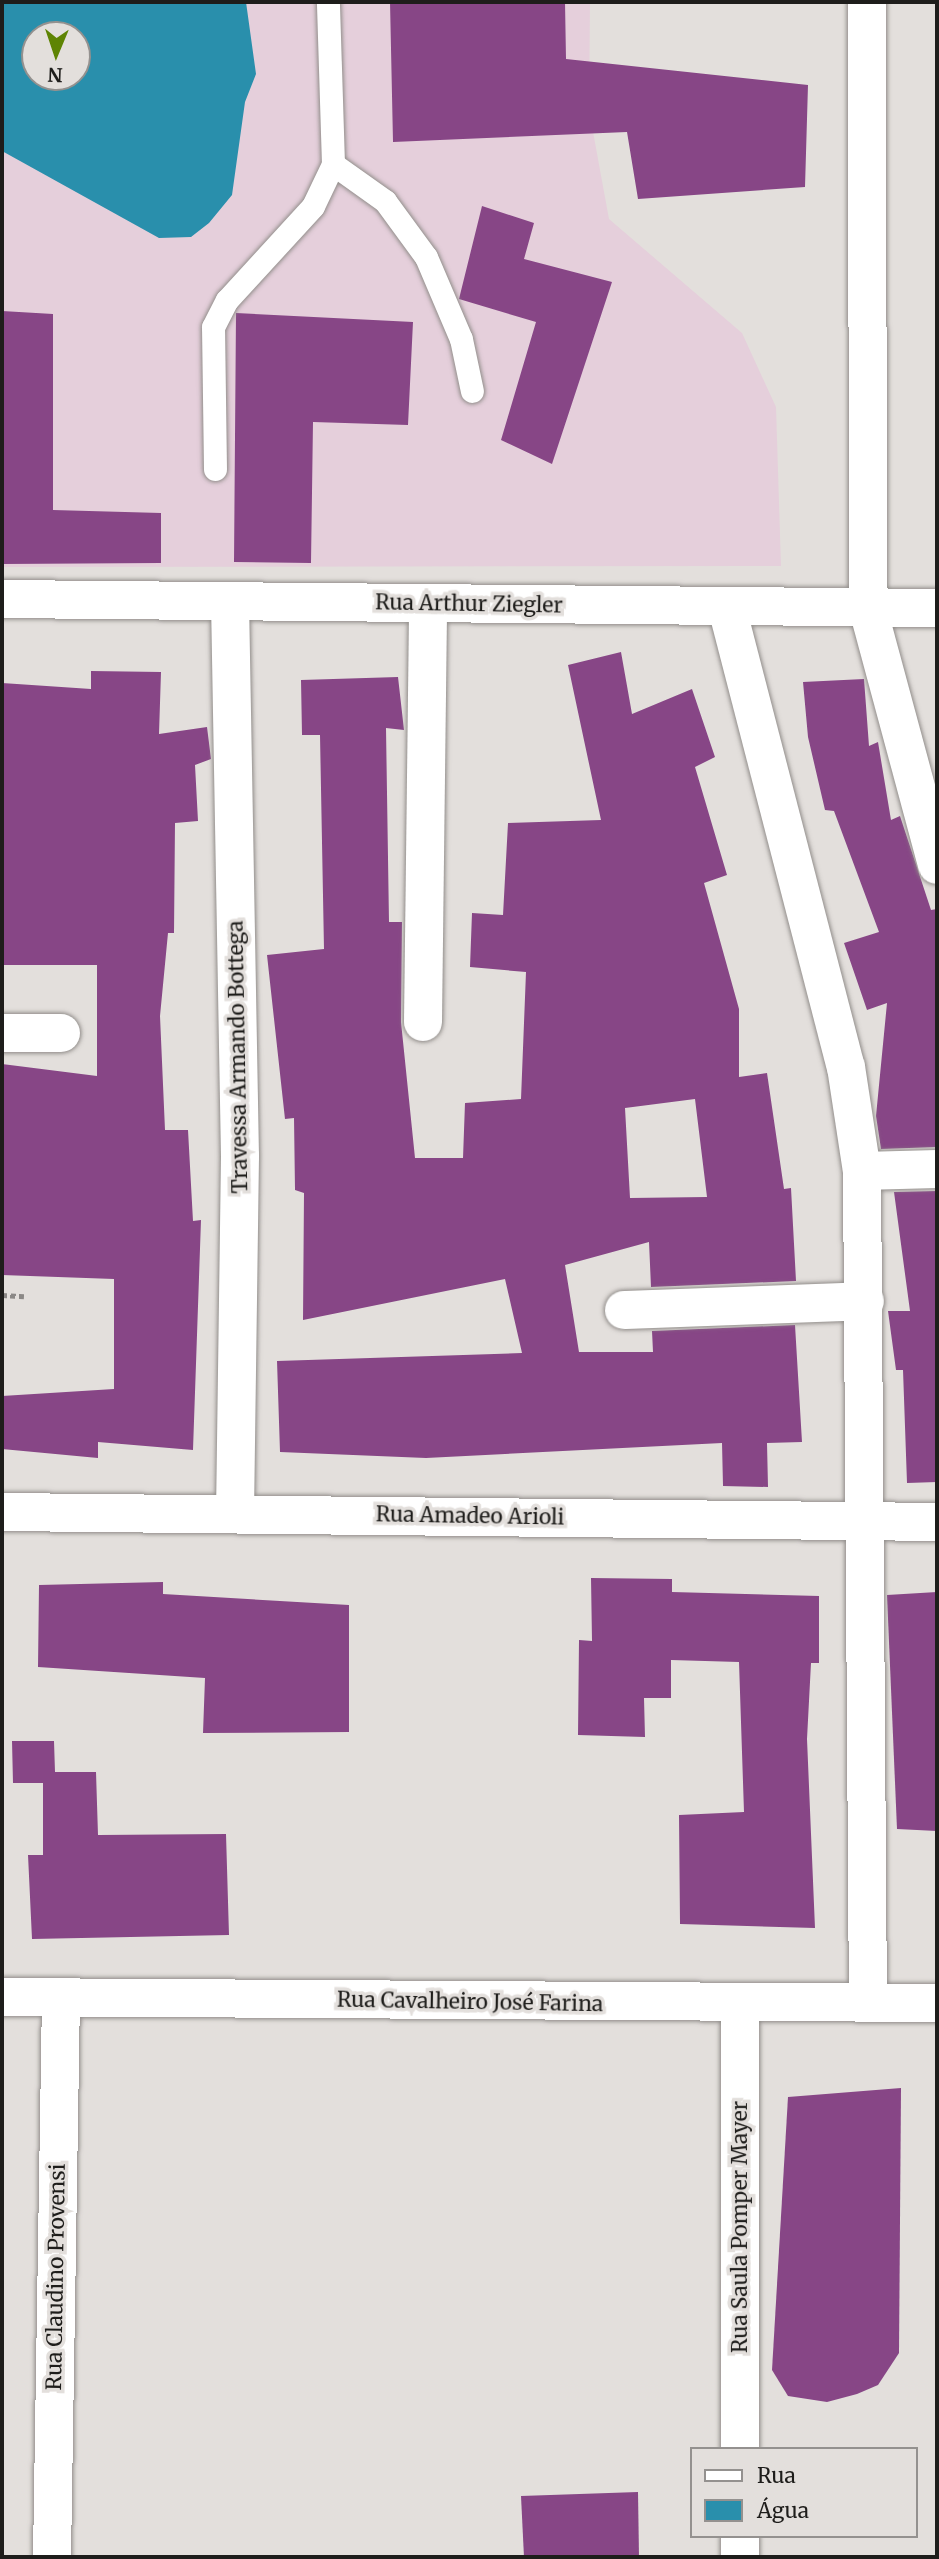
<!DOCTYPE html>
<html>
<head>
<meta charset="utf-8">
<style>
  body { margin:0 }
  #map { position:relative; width:939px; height:2559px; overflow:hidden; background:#e3dfdc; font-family:Merriweather,serif }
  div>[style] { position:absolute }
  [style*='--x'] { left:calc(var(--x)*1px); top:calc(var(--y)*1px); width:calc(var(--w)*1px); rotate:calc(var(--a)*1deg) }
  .industrial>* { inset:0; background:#e5cfdb }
  .water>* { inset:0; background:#298fac }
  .building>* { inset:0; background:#874686 }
  .path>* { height:4.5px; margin-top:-2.25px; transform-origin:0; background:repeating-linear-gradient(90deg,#8b8886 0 5px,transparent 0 8.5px) }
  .roads { filter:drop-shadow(0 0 2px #928e8b) drop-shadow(0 0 2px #928e8b) }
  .lane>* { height:23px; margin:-11.5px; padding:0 11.5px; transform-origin:11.5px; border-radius:11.5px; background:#fff }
  .street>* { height:38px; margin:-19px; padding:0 19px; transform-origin:19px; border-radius:19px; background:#fff }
  .secondary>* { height:38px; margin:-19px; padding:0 19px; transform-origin:19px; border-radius:19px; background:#fff }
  span { translate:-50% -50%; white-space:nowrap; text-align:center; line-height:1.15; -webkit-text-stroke:7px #e3dfdc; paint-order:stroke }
  .street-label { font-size:21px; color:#1e1d1b }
  .frame { position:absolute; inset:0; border:4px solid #1e1d1b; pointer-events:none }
  .legend { position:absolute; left:690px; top:2447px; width:228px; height:91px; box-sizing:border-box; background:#e3dfdc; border:2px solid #94918f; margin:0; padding:9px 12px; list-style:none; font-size:21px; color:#1e1d1b }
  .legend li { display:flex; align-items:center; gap:14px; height:35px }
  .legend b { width:35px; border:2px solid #94918f }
  .north { position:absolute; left:21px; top:21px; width:70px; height:70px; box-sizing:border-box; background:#e3dfdc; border:2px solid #94918f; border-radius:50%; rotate:182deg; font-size:19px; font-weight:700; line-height:28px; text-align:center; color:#1e1d1b }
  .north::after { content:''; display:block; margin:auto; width:24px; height:32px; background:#5e8403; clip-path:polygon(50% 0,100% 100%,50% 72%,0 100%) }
</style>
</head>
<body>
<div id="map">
  <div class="industrial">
    <div style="clip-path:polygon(evenodd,2px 2px,590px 2px,589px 110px,609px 219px,742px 333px,776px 407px,781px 566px,2px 567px,2px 2px,35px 35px,77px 35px,77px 77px,35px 77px,35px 35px)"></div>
  </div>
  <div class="water">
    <div style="clip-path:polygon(evenodd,2px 2px,246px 2px,256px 74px,245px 102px,232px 195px,209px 223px,191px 237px,159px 238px,2px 151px,2px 2px,35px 35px,77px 35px,77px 77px,35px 77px,35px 35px)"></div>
  </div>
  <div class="building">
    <div style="clip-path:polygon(390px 2px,565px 2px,566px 59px,808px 85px,805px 187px,638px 199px,627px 132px,393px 142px)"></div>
    <div style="clip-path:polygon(482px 206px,534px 223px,524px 259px,612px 282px,552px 464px,501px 440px,536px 322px,459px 299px)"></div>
    <div style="clip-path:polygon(2px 311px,53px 314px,53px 510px,161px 513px,161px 563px,2px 564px)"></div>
    <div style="clip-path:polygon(236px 313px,413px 322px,408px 425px,313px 422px,311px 563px,234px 562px)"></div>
    <div style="clip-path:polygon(evenodd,621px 652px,632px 714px,692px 689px,715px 757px,695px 767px,727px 875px,704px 883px,739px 1009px,739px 1077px,767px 1073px,784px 1189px,791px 1188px,796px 1281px,651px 1287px,649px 1242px,565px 1265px,579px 1352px,653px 1352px,652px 1331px,795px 1325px,802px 1442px,767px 1443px,768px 1487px,723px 1486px,722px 1443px,426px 1458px,280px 1452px,277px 1361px,522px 1353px,505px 1279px,303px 1320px,304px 1193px,295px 1190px,294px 1118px,285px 1119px,267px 955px,324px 949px,320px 735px,302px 735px,301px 680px,398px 677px,404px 730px,386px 728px,389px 922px,402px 922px,401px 1022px,415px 1158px,463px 1158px,465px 1103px,521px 1099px,526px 972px,470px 967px,472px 913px,503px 915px,508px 823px,601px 820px,568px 665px,621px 652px,695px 1099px,707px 1197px,630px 1198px,625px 1108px,695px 1099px)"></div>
    <div style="clip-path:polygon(91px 671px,161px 672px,159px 734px,207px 727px,211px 759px,195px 765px,198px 821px,175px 823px,174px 933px,168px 933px,160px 1016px,165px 1130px,188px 1130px,193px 1221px,201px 1220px,193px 1450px,98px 1442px,98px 1458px,2px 1449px,2px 1396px,114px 1389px,114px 1279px,2px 1275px,2px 1064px,97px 1076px,97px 965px,2px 965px,2px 683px,91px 689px)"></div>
    <div style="clip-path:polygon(864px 679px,869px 746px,878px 742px,891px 820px,900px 816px,931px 910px,937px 909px,937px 1147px,881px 1149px,876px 1116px,887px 1003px,867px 1010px,844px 943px,879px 932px,834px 811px,825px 810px,808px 737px,803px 682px)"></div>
    <div style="clip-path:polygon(937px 1191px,937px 1482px,907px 1483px,903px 1370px,896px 1370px,888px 1311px,910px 1311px,894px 1192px)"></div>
    <div style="clip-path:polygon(591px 1578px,672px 1579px,672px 1592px,819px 1596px,819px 1663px,811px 1663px,807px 1739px,815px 1928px,680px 1924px,679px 1815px,744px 1812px,739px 1662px,671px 1660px,671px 1698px,644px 1698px,645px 1737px,578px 1735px,579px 1640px,592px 1641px)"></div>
    <div style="clip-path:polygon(163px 1582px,163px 1594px,349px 1605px,349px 1732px,203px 1733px,205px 1678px,38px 1667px,39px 1585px)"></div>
    <div style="clip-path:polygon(937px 1592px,937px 1831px,897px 1829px,887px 1595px)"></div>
    <div style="clip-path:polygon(12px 1741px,54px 1741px,55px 1772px,96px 1772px,98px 1835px,226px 1834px,229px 1935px,32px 1939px,28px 1855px,43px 1855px,43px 1783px,13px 1783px)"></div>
    <div style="clip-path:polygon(901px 2088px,899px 2353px,878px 2385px,857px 2394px,827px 2402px,788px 2396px,772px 2370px,788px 2097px)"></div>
    <div style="clip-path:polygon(638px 2492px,639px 2557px,524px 2557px,521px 2496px)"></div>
  </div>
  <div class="path">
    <div style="--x:2;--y:1295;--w:22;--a:3"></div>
  </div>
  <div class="roads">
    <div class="lane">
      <div style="--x:333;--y:164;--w:64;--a:35.4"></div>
      <div style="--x:385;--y:201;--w:69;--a:53.8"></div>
      <div style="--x:426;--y:257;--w:89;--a:66.9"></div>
      <div style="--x:461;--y:339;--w:53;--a:78.1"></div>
      <div style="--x:215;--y:469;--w:142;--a:-90.8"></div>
      <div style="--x:213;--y:327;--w:30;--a:-63"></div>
      <div style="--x:227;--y:300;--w:127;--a:-47.5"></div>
      <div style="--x:313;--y:206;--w:47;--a:-64.5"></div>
      <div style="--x:333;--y:164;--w:162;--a:-91.8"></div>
    </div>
    <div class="street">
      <div style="--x:867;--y:2;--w:607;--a:89.91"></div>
      <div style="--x:868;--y:609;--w:265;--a:74.9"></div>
      <div style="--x:230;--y:601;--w:555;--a:88.97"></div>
      <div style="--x:240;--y:1156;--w:357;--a:90.8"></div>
      <div style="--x:727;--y:608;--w:474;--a:75.5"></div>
      <div style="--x:846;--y:1067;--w:105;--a:81.3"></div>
      <div style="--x:862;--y:1171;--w:831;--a:89.59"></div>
      <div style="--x:423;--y:1022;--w:418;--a:-89.3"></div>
      <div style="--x:2;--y:1033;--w:59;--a:0"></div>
      <div style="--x:862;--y:1171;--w:75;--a:-1.5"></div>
      <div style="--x:624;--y:1310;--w:241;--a:-2.1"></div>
      <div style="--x:2;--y:1512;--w:935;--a:0.61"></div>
      <div style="--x:52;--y:2557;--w:560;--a:-89.08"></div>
    </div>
    <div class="secondary">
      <div style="--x:2;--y:599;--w:935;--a:0.55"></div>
      <div style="--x:2;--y:1997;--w:935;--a:0.37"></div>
      <div style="--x:740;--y:2005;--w:444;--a:90"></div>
      <div style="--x:740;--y:2536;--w:21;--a:90"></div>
    </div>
  </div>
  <div class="street-label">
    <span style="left:469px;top:604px;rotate:1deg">Rua Arthur Ziegler</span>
    <span style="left:238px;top:1057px;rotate:-91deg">Travessa Armando Bottega</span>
    <span style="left:470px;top:1516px;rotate:1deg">Rua Amadeo Arioli</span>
    <span style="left:470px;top:2002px;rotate:1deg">Rua Cavalheiro José Farina</span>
    <span style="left:740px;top:2227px;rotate:-90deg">Rua Saula Pomper Mayer</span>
    <span style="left:56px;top:2277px;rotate:-89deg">Rua Claudino Provensi</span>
  </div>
  <div class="frame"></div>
  <ul class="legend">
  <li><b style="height:9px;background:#fff"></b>Rua</li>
  <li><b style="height:19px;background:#298fac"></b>Água</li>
  </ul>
  <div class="north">N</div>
</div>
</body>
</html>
